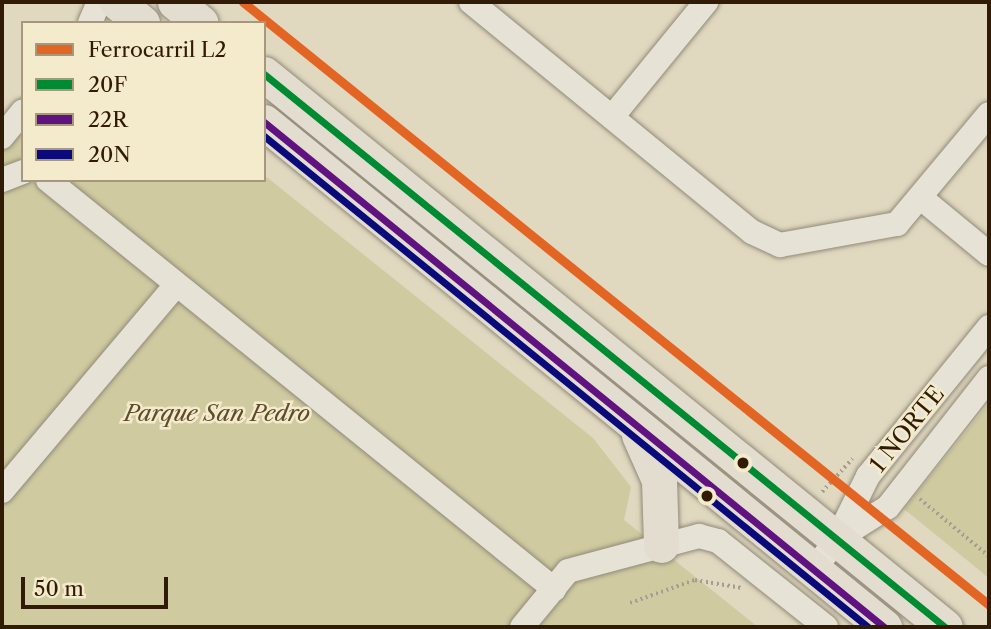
<!DOCTYPE html>
<html>
<head>
<meta charset="utf-8">
<style>
  body { margin:0 }
  #map { position:relative; width:991px; height:629px; overflow:hidden; background:#e0d8bf; font-family:"Libre Caslon Text",serif }
  div>[style] { position:absolute }
  [style*='--x'] { left:calc(var(--x)*1px); top:calc(var(--y)*1px); width:calc(var(--w)*1px); rotate:calc(var(--a)*1deg) }
  .green>* { inset:0; background:#cfcaa0 }
  .path>* { height:3.5px; margin-top:-1.75px; transform-origin:0; background:repeating-linear-gradient(90deg,#a49d92 0 2px,transparent 0 5.5px) }
  .roads { filter:drop-shadow(0 0 2px #918a79) drop-shadow(0 0 2px #918a79) }
  .minor>* { height:24px; margin:-12px; padding:0 12px; transform-origin:12px; border-radius:12px; background:#e6e2d5 }
  .highway>* { height:35px; margin:-17.5px; padding:0 17.5px; transform-origin:17.5px; border-radius:17.5px; background:#e2ddce }
  .bus-1>* { height:7px; margin:-3.5px; padding:0 3.5px; transform-origin:3.5px; border-radius:3.5px; background:#008a32 }
  .bus-2>* { height:7px; margin:-3.5px; padding:0 3.5px; transform-origin:3.5px; border-radius:3.5px; background:#5f1280 }
  .bus-3>* { height:7px; margin:-3.5px; padding:0 3.5px; transform-origin:3.5px; border-radius:3.5px; background:#0a0a7a }
  .rail-1>* { height:9px; margin:-4.5px; padding:0 4.5px; transform-origin:4.5px; border-radius:4.5px; background:#e36523 }
  .dots>* { width:19px; height:19px; translate:-50% -50%; box-sizing:border-box; border:4px solid #f4eacc; border-radius:50% }
  span { translate:-50% -50%; white-space:nowrap; text-align:center; line-height:1.15; -webkit-text-stroke:5px #f4eacc; paint-order:stroke }
  .park-label { font-size:23px; color:#5c4c2c; font-style:italic }
  .street-label { font-size:23px; color:#311b06 }
  .frame { position:absolute; inset:0; border:4px solid #311b06; pointer-events:none }
  .legend { position:absolute; left:21px; top:21px; width:245px; height:161px; box-sizing:border-box; background:#f4eacc; border:2px solid #a6977d; margin:0; padding:9px 12px; list-style:none; font-size:21px; color:#311b06 }
  .legend li { display:flex; align-items:center; gap:14px; height:35px }
  .legend b { width:35px; border:2px solid #a6977d }
  .scale { position:absolute; left:21px; top:577px; width:147px; height:32px; box-sizing:border-box; border:4px solid #311b06; border-top:0; padding-left:9px; font-size:21px; line-height:24px; white-space:nowrap; color:#311b06; -webkit-text-stroke:5px #f4eacc; paint-order:stroke }
</style>
</head>
<body>
<div id="map">
  <div class="green">
    <div style="clip-path:polygon(23px 93px,23px 180px,264px 180px,264px 175px,593px 438px,631px 487px,624px 520px,758px 627px,2px 627px,2px 121px)"></div>
    <div style="clip-path:polygon(989px 403px,989px 578px,904px 509px)"></div>
  </div>
  <div class="path">
    <div style="--x:822;--y:492;--w:45;--a:-47.7"></div>
    <div style="--x:920;--y:499;--w:89;--a:39.6"></div>
    <div style="--x:630;--y:603;--w:69;--a:-19.5"></div>
    <div style="--x:695;--y:580;--w:48;--a:9.7"></div>
  </div>
  <div class="roads">
    <div class="minor">
      <div style="--x:471;--y:2;--w:363;--a:39.3"></div>
      <div style="--x:752;--y:232;--w:31;--a:25"></div>
      <div style="--x:780;--y:245;--w:119;--a:-10.2"></div>
      <div style="--x:897;--y:224;--w:143;--a:-50.1"></div>
      <div style="--x:90;--y:23;--w:23;--a:-67"></div>
      <div style="--x:612;--y:117;--w:149;--a:-50.7"></div>
      <div style="--x:2;--y:137;--w:33;--a:-51"></div>
      <div style="--x:2;--y:180;--w:22;--a:-21"></div>
      <div style="--x:48;--y:180;--w:651;--a:38.95"></div>
      <div style="--x:921;--y:198;--w:88;--a:39.5"></div>
      <div style="--x:2;--y:491;--w:270;--a:-49.8"></div>
      <div style="--x:837;--y:539;--w:60;--a:-32.1"></div>
      <div style="--x:888;--y:507;--w:164;--a:-51.9"></div>
      <div style="--x:813;--y:571;--w:40;--a:-53"></div>
      <div style="--x:837;--y:539;--w:70;--a:-63.8"></div>
      <div style="--x:868;--y:476;--w:192;--a:-50.9"></div>
      <div style="--x:522;--y:627;--w:72;--a:-50.6"></div>
      <div style="--x:568;--y:571;--w:136;--a:-15"></div>
      <div style="--x:699;--y:536;--w:20;--a:15"></div>
      <div style="--x:718;--y:541;--w:138;--a:38.5"></div>
    </div>
    <div class="highway">
      <div style="--x:117;--y:2;--w:33;--a:40"></div>
      <div style="--x:175;--y:2;--w:33;--a:39"></div>
      <div style="--x:264;--y:74;--w:877;--a:39.08"></div>
      <div style="--x:264;--y:122;--w:800;--a:39.16"></div>
      <div style="--x:639;--y:435;--w:49;--a:66"></div>
      <div style="--x:659;--y:480;--w:65;--a:88.2"></div>
    </div>
  </div>
  <div class="bus-1">
    <div style="--x:264;--y:74;--w:877;--a:39.08"></div>
  </div>
  <div class="bus-2">
    <div style="--x:264;--y:122;--w:800;--a:39.16"></div>
  </div>
  <div class="bus-3">
    <div style="--x:264;--y:136;--w:778;--a:39.11"></div>
  </div>
  <div class="rail-1">
    <div style="--x:243;--y:2;--w:959;--a:38.95"></div>
  </div>
  <div class="dots">
    <div style="left:743px;top:463px;background:#311b06"></div>
    <div style="left:707px;top:496px;background:#311b06"></div>
  </div>
  <div class="park-label">
    <span style="left:217px;top:413px">Parque San Pedro</span>
  </div>
  <div class="street-label">
    <span style="left:907px;top:429px;rotate:-51deg">1 NORTE</span>
  </div>
  <div class="frame"></div>
  <ul class="legend">
  <li><b style="height:9px;background:#e36523"></b>Ferrocarril L2</li>
  <li><b style="height:9px;background:#008a32"></b>20F</li>
  <li><b style="height:9px;background:#5f1280"></b>22R</li>
  <li><b style="height:9px;background:#0a0a7a"></b>20N</li>
  </ul>
  <div class="scale">50 m</div>
</div>
</body>
</html>
